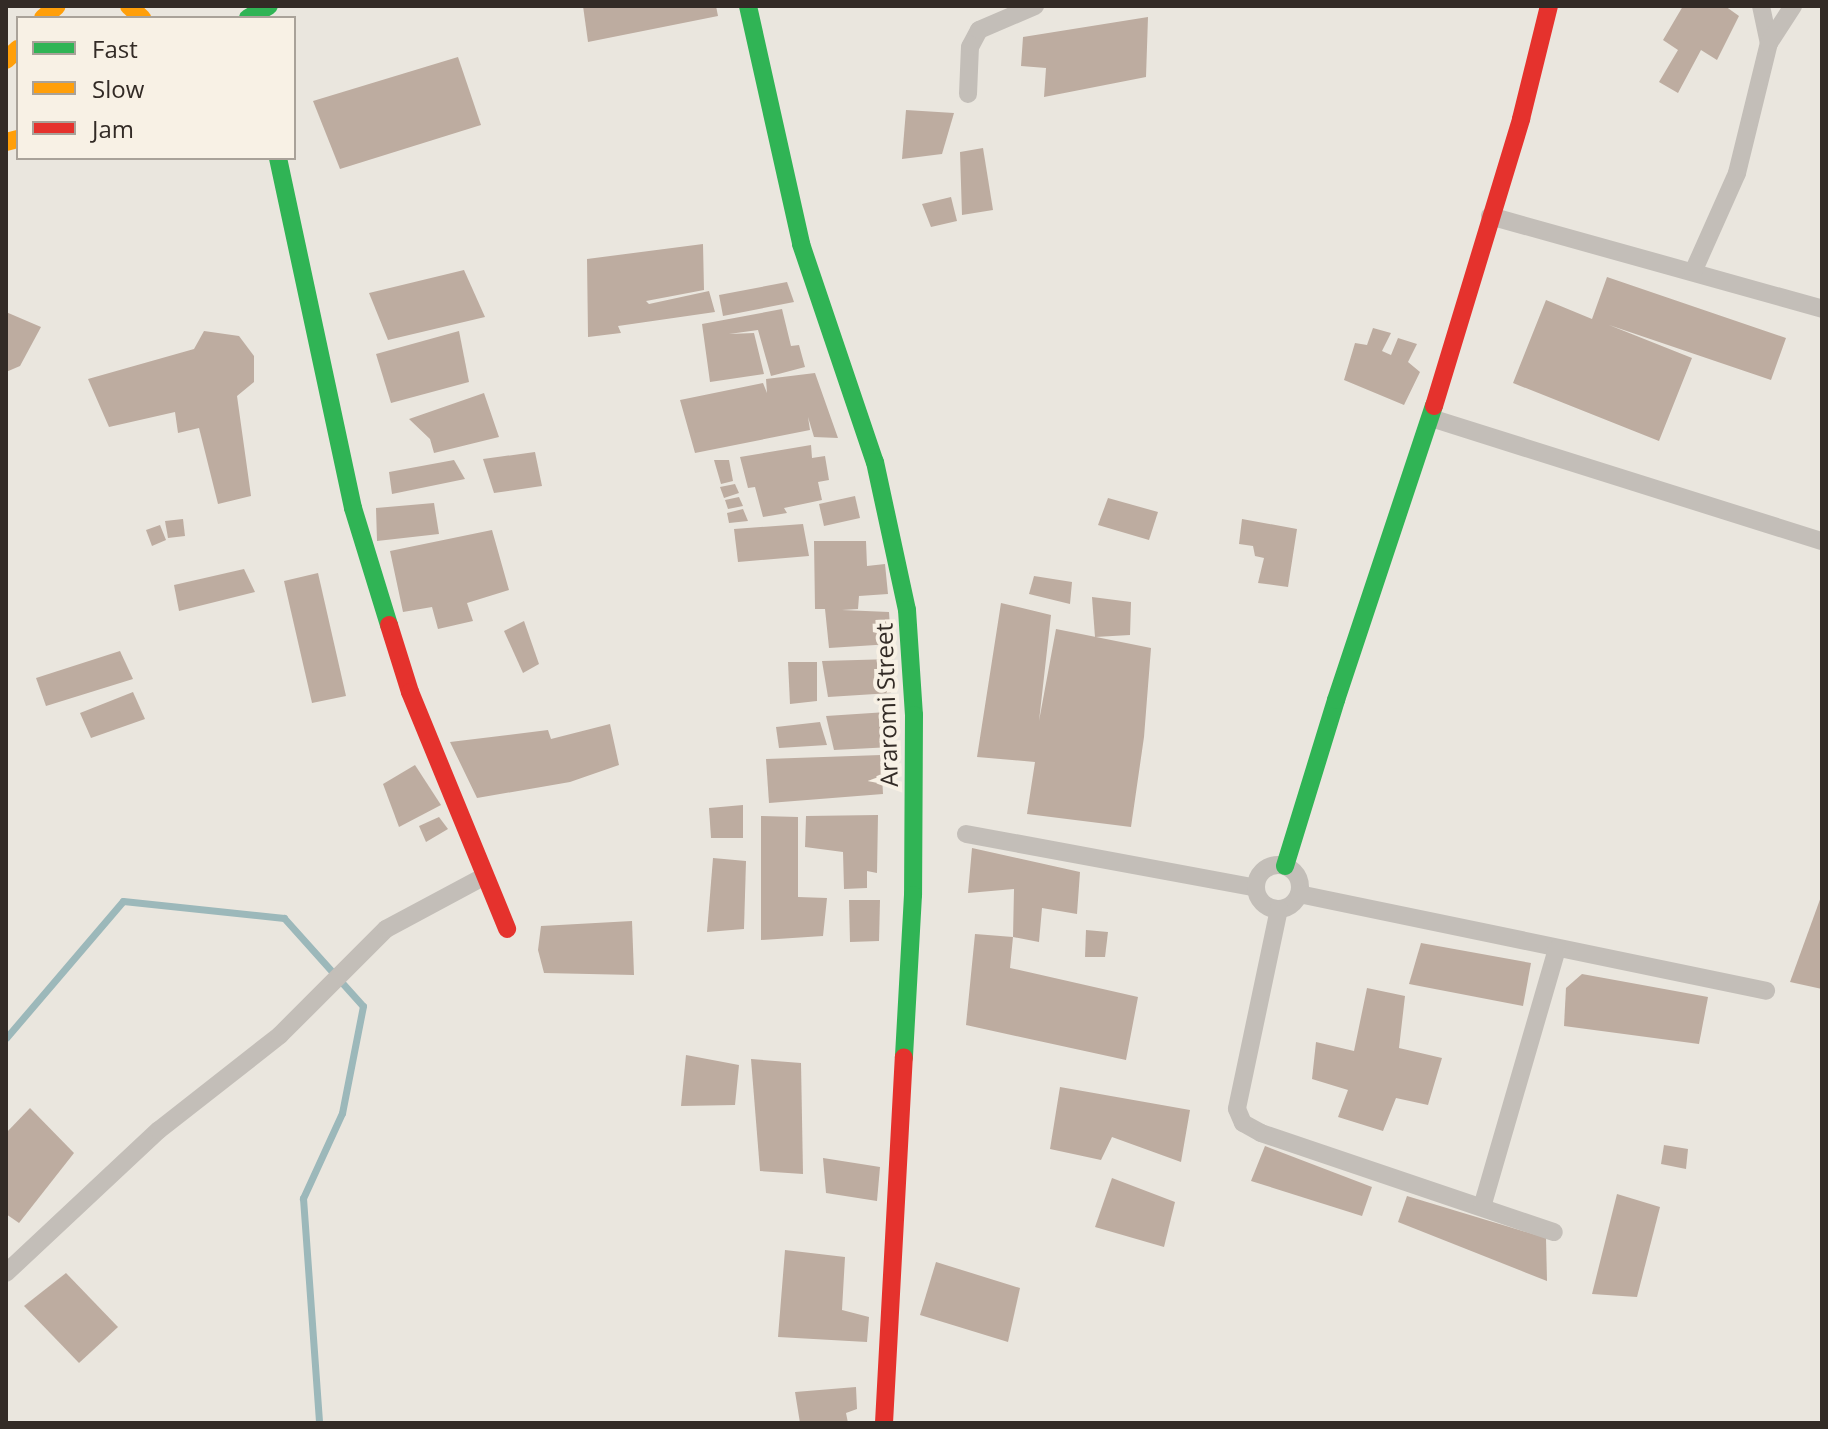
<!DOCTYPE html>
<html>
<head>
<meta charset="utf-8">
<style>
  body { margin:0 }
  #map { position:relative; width:1828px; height:1429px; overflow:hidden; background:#eae6de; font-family:"Open Sans",sans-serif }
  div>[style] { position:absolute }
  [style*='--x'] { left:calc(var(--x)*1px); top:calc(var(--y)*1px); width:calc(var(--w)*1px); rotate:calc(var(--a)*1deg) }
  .stream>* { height:7px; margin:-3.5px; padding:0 3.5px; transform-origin:3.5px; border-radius:3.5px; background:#9cb8ba }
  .building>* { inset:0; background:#bdaca0 }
  .street>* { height:18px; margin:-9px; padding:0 9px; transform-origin:9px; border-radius:9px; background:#c3beb8 }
  .street>.ring { margin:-9px; padding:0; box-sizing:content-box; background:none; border:18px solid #c3beb8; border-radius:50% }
  .fast>* { height:18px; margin:-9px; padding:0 9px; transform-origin:9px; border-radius:9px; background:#30b455 }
  .slow>* { height:18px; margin:-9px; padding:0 9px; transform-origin:9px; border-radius:9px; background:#ff9f0a }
  .jam>* { height:18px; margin:-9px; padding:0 9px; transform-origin:9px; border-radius:9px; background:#e5322d }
  span { translate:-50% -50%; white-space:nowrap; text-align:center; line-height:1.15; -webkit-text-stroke:8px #f8f1e5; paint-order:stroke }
  .street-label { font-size:24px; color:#332b26 }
  .frame { position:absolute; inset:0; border:8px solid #332b26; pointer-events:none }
  .legend { position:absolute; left:16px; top:16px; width:280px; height:144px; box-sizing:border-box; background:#f8f1e5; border:2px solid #a9a299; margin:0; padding:10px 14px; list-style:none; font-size:24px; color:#332b26 }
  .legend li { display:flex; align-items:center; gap:16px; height:40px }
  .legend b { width:40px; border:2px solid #a9a299 }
</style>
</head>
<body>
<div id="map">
  <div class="stream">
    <div style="--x:6;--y:1038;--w:180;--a:-49.5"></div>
    <div style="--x:123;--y:901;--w:162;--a:6"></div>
    <div style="--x:284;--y:918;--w:118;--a:48.1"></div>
    <div style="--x:363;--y:1006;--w:109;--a:101.1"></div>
    <div style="--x:342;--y:1113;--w:94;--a:114.6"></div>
    <div style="--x:303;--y:1198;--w:226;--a:85.9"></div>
  </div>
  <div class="building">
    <div style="clip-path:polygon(583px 6px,716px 6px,718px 16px,588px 42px)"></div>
    <div style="clip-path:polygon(1683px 6px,1725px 6px,1739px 16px,1717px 60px,1701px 50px,1678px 93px,1659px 82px,1678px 50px,1663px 40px)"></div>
    <div style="clip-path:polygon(1148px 17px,1146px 77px,1044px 97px,1046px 68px,1021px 66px,1023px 37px)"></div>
    <div style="clip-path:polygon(458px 57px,481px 125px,340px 169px,313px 101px)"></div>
    <div style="clip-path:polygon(906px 110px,954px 113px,942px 154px,902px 159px)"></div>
    <div style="clip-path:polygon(983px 148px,993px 210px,962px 215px,960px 152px)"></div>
    <div style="clip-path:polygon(951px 197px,957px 221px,931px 227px,922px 204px)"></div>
    <div style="clip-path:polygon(703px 244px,704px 290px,646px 301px,649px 304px,709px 291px,715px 312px,618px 326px,621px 333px,588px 337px,587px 259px)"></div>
    <div style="clip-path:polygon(464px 270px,485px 317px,388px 340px,369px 293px)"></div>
    <div style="clip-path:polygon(1607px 277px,1786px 338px,1771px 380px,1609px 325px,1692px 358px,1659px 441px,1513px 383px,1546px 300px,1592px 319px)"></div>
    <div style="clip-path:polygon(787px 282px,794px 302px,723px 316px,719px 295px)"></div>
    <div style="clip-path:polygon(782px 309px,791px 346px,799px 345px,805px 367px,771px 376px,758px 330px,729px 334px,754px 333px,764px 374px,710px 382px,702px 324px)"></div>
    <div style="clip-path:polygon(6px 312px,41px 327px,20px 366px,6px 372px)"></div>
    <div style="clip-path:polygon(1373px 328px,1391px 333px,1382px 351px,1391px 355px,1398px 338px,1417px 344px,1408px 362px,1420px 372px,1404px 405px,1344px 380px,1355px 343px,1367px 345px)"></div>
    <div style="clip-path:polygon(204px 331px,239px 336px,254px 356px,254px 382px,237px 396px,251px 496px,218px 504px,199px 428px,178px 433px,175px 412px,109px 427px,88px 379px,194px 349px)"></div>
    <div style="clip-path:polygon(459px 331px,469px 382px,391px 403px,376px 354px)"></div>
    <div style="clip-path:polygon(815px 373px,838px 438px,814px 437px,808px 417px,810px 430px,695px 453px,680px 400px,763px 383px,767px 393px,766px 379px)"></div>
    <div style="clip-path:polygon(484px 393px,499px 437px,434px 453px,430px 439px,409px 419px)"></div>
    <div style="clip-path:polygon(811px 445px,812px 458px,825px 456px,829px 480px,818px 482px,822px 500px,784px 508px,787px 513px,763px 517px,755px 487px,748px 488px,740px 457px)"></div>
    <div style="clip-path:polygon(535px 452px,542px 486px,494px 493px,483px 459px)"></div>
    <div style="clip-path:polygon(454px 460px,465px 479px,392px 494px,389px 472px)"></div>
    <div style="clip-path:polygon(714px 460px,729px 460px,733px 481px,721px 484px)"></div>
    <div style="clip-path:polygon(735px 484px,739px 493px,724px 498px,720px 487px)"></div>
    <div style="clip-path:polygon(855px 496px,860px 518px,824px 526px,819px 504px)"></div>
    <div style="clip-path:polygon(739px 497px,743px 506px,728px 509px,725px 500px)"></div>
    <div style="clip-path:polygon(1108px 498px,1158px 512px,1149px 540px,1098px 525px)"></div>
    <div style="clip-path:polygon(434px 503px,439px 534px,377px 541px,376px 508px)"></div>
    <div style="clip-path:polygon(743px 509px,748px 521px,729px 523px,727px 513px)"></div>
    <div style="clip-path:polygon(183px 519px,185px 536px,168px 538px,165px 521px)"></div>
    <div style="clip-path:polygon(1242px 519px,1297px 529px,1288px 587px,1258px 583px,1264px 558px,1255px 556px,1253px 546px,1239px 544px)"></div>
    <div style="clip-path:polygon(803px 524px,809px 556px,738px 562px,734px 529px)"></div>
    <div style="clip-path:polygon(160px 525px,166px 540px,152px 546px,146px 530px)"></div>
    <div style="clip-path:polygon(492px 530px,509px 590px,467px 603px,473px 621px,438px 629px,432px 607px,403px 612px,390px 551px)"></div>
    <div style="clip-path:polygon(814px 541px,866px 541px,867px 566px,885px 564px,888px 594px,859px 596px,858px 609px,842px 610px,889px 612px,891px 644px,829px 648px,825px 609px,815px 609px)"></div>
    <div style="clip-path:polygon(244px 569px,255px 592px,179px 611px,174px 585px)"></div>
    <div style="clip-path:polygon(318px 573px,346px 696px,312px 703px,284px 581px)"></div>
    <div style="clip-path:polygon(1034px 576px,1072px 582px,1070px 604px,1029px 594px)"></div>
    <div style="clip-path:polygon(1092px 597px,1131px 602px,1130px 635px,1095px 637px)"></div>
    <div style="clip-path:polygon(1001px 603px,1051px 615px,1039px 721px,1056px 629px,1151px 648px,1144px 737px,1131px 827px,1027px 814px,1035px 762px,977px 757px)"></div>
    <div style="clip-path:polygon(524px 621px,539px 664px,523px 673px,504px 631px)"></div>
    <div style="clip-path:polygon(120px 651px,133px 679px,46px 706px,36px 678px)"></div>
    <div style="clip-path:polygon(893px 659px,891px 693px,828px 697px,822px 661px)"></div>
    <div style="clip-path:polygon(788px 662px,817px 662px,817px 701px,790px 704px)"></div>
    <div style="clip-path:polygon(133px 692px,145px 719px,91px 738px,80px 713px)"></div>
    <div style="clip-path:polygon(887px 712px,892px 747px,834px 750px,826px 716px)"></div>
    <div style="clip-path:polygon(820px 722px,827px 745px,779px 748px,776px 727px)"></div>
    <div style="clip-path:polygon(610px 724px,619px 765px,570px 782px,477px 798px,450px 742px,548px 730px,551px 739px)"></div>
    <div style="clip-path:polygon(881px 755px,883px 794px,769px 803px,766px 759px)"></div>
    <div style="clip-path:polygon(415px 765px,441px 805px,399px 827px,383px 784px)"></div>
    <div style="clip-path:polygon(743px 805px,743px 838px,711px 838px,709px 808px)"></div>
    <div style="clip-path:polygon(878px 815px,877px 873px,867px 871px,867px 888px,844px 889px,843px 852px,805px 847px,806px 816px)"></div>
    <div style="clip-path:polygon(761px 816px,798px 817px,798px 897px,827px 898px,823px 936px,761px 940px)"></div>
    <div style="clip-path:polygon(439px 817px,448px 829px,426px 842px,419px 826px)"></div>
    <div style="clip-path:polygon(972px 848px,1080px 872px,1077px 914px,1042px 908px,1039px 942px,1013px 937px,1010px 968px,1138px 997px,1126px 1060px,966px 1025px,975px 934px,1013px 937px,1014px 889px,968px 893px)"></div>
    <div style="clip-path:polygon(713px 858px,746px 861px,744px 929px,707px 932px)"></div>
    <div style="clip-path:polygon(1822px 894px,1822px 989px,1790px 982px)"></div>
    <div style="clip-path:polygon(849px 900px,880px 900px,879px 941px,850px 942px)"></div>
    <div style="clip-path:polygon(632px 921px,634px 975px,544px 973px,538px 950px,541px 926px)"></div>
    <div style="clip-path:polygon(1086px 930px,1108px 932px,1105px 957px,1085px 957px)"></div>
    <div style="clip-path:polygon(1421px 943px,1531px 963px,1523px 1006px,1409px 984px)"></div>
    <div style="clip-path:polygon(1582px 974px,1708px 997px,1699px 1044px,1564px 1026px,1566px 988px)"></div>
    <div style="clip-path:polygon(1367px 988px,1405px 996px,1399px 1048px,1442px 1058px,1428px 1105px,1396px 1098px,1383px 1131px,1338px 1117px,1348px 1090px,1312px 1079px,1316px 1042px,1354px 1051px)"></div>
    <div style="clip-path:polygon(686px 1055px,739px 1065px,735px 1105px,681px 1106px)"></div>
    <div style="clip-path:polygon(751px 1059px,801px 1063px,803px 1174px,760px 1171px)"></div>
    <div style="clip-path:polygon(1060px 1087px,1190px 1110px,1181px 1162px,1112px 1137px,1101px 1160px,1050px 1149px)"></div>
    <div style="clip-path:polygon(30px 1108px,74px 1153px,19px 1223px,6px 1214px,6px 1133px)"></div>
    <div style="clip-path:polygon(1664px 1145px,1688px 1149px,1686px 1169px,1661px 1164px)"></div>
    <div style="clip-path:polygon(1265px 1146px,1372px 1187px,1362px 1216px,1251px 1181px)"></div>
    <div style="clip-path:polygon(823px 1158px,880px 1167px,877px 1201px,826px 1193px)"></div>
    <div style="clip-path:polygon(1112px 1178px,1175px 1202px,1164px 1247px,1095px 1227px)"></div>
    <div style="clip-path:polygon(1617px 1194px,1660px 1207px,1637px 1297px,1592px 1294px)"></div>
    <div style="clip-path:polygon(1407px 1196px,1546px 1238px,1547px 1281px,1398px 1222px)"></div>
    <div style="clip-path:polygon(785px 1250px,845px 1257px,842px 1310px,869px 1317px,867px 1342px,778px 1337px)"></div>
    <div style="clip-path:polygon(936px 1262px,1020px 1288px,1008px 1342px,920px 1315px)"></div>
    <div style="clip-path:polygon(66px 1273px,118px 1327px,79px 1363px,24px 1306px)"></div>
    <div style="clip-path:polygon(856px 1387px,857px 1409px,846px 1413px,848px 1423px,800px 1423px,795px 1392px)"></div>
  </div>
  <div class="street">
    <div style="--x:1761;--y:6;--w:38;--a:78"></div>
    <div style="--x:968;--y:94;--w:47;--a:-87.6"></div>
    <div style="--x:970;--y:47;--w:19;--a:-62"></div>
    <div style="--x:979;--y:30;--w:61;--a:-23.2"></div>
    <div style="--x:1490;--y:216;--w:345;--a:15.6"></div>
    <div style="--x:1693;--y:272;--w:108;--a:-66"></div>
    <div style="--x:1737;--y:173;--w:134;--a:-76.2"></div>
    <div style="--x:1769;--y:43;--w:44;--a:-57"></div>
    <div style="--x:1431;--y:418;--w:410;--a:17.5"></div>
    <div style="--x:966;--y:834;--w:295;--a:10.5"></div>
    <div class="ring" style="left:1256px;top:865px;width:26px;height:26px"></div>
    <div style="--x:1299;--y:894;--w:477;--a:11.7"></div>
    <div style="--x:1279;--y:909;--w:204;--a:101.9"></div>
    <div style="--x:1237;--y:1109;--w:15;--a:67"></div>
    <div style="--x:1243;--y:1123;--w:21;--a:29"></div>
    <div style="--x:1261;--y:1133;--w:309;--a:18.7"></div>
    <div style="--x:1482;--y:1207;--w:269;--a:-73.8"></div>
    <div style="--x:6;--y:1273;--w:209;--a:-43.1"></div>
    <div style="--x:159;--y:1130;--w:154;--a:-38.1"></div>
    <div style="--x:280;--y:1035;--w:150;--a:-45"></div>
    <div style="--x:386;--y:929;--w:112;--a:-28.2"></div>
  </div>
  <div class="fast">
    <div style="--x:748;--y:6;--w:244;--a:77.4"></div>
    <div style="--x:801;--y:244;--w:230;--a:71.3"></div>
    <div style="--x:875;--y:462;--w:151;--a:77.8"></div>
    <div style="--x:907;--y:610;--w:105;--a:86.2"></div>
    <div style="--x:914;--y:715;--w:180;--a:90.3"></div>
    <div style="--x:913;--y:895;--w:163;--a:93.2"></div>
    <div style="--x:248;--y:18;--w:24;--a:-30"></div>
    <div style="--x:278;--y:158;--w:358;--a:77.9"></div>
    <div style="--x:353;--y:508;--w:122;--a:72.9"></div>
    <div style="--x:1285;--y:866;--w:174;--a:-72.9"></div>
    <div style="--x:1336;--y:700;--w:310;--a:-71.6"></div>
  </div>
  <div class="slow">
    <div style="--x:129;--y:6;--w:18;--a:43"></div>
    <div style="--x:43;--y:18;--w:18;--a:-41"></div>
    <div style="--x:6;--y:60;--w:16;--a:-43"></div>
    <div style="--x:6;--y:142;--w:12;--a:-14"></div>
  </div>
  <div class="jam">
    <div style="--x:1434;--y:406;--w:300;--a:-73.1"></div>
    <div style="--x:1521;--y:119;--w:116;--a:-76.1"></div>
    <div style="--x:389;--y:625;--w:70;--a:72.6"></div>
    <div style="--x:410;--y:692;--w:256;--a:67.7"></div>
    <div style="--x:884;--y:1423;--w:366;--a:-86.9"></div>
  </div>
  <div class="street-label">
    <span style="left:886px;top:705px;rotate:-92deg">Araromi Street</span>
  </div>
  <div class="frame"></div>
  <ul class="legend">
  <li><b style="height:10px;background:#30b455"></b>Fast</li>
  <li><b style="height:10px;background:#ff9f0a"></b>Slow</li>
  <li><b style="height:10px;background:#e5322d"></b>Jam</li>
  </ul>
</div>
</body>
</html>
